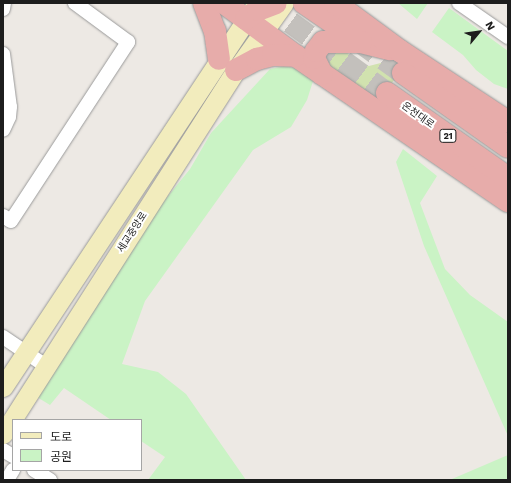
<!DOCTYPE html>
<html>
<head>
<meta charset="utf-8">
<style>
  body { margin:0 }
  #map { position:relative; width:511px; height:483px; overflow:hidden; background:#ede9e4; font-family:"Work Sans","Noto Sans KR",sans-serif }
  div>[style] { position:absolute }
  [style*='--x'] { left:calc(var(--x)*1px); top:calc(var(--y)*1px); width:calc(var(--w)*1px); rotate:calc(var(--a)*1deg) }
  .grass>* { inset:0; background:#d1e2af }
  .park>* { inset:0; background:#caf3c5 }
  .trunk-tunnel>* { height:22px; margin-top:-11px; transform-origin:0; background:repeating-linear-gradient(90deg,#c3c0bc 0 22px,transparent 0 33px) }
  .roads { filter:drop-shadow(0 0 1px #9a9a9a) drop-shadow(0 0 1px #9a9a9a) }
  .minor>* { height:14px; margin:-7px; padding:0 7px; transform-origin:7px; border-radius:7px; background:#fff }
  .secondary>* { height:19px; margin:-9.5px; padding:0 9.5px; transform-origin:9.5px; border-radius:9.5px; background:#f2ecbd }
  .trunk>* { height:22px; margin:-11px; padding:0 11px; transform-origin:11px; border-radius:11px; background:#e7acaa }
  span { translate:-50% -50%; white-space:nowrap; text-align:center; line-height:1.15; -webkit-text-stroke:4px #fff; paint-order:stroke }
  .shield-label span { padding:1px 3px; background:#fff; border:1px solid; border-radius:3px; -webkit-text-stroke-width:0 }
  .shield-label { font-size:9px; color:#1d1d1d; font-weight:700 }
  .street-label { font-size:10px; color:#1d1d1d }
  .frame { position:absolute; inset:0; border:4px solid #1d1d1d; pointer-events:none }
  .legend { position:absolute; left:12px; top:419px; width:130px; height:52px; box-sizing:border-box; background:#fff; border:1px solid #a5a5a5; margin:0; padding:5px 7px; list-style:none; font-size:12px; color:#1d1d1d }
  .legend li { display:flex; align-items:center; gap:8px; height:20px }
  .legend b { width:20px; border:1px solid #a5a5a5 }
  .north { position:absolute; left:459px; top:12px; width:40px; height:40px; -webkit-text-stroke:3px #fff; paint-order:stroke; rotate:61deg; font-size:11px; font-weight:700; line-height:16px; text-align:center; color:#1d1d1d }
  .north::after { content:''; display:block; margin:auto; width:14px; height:18px; background:#1d1d1d; clip-path:polygon(50% 0,100% 100%,50% 72%,0 100%) }
</style>
</head>
<body>
<div id="map">
  <div class="grass">
    <div style="clip-path:polygon(326px 48px,342px 49px,360px 63px,369px 66px,400px 58px,408px 61px,378px 102px,324px 64px)"></div>
  </div>
  <div class="park">
    <div style="clip-path:polygon(398px 3px,428px 3px,417px 19px)"></div>
    <div style="clip-path:polygon(449px 8px,508px 51px,508px 89px,494px 84px,476px 70px,463px 55px,432px 32px)"></div>
    <div style="clip-path:polygon(285px 66px,302px 70px,313px 81px,307px 100px,291px 127px,253px 150px,145px 301px,122px 364px,158px 372px,186px 394px,246px 480px,148px 480px,165px 457px,141px 441px,141px 420px,111px 420px,64px 388px,50px 405px,32px 394px,155px 212px,190px 169px,211px 133px,270px 69px)"></div>
    <div style="clip-path:polygon(403px 149px,437px 176px,420px 203px,445px 269px,470px 295px,508px 322px,508px 436px,424px 246px,396px 162px)"></div>
    <div style="clip-path:polygon(508px 455px,508px 480px,452px 480px,452px 479px)"></div>
  </div>
  <div class="trunk-tunnel">
    <div style="--x:264;--y:3;--w:152;--a:36.2"></div>
    <div style="--x:357;--y:40;--w:57;--a:35.7"></div>
  </div>
  <div class="roads">
    <div class="minor">
      <div style="--x:459;--y:3;--w:60;--a:34.8"></div>
      <div style="--x:3;--y:9;--w:6;--a:-81"></div>
      <div style="--x:3;--y:54;--w:53;--a:82.5"></div>
      <div style="--x:10;--y:107;--w:10;--a:96"></div>
      <div style="--x:9;--y:117;--w:14;--a:115"></div>
      <div style="--x:3;--y:216;--w:9;--a:32"></div>
      <div style="--x:11;--y:221;--w:214;--a:-56.8"></div>
      <div style="--x:128;--y:42;--w:66;--a:-143.7"></div>
      <div style="--x:3;--y:337;--w:52;--a:34"></div>
      <div style="--x:3;--y:450;--w:12;--a:31"></div>
      <div style="--x:34;--y:470;--w:19;--a:32"></div>
      <div style="--x:7;--y:480;--w:12;--a:-59"></div>
    </div>
    <div class="secondary">
      <div style="--x:3;--y:387;--w:457;--a:-56.5"></div>
      <div style="--x:3;--y:434;--w:432;--a:-57.4"></div>
      <div style="--x:236;--y:70;--w:82;--a:-54.4"></div>
    </div>
    <div class="trunk">
      <div style="--x:204;--y:3;--w:30;--a:69"></div>
      <div style="--x:215;--y:31;--w:28;--a:82"></div>
      <div style="--x:224;--y:3;--w:89;--a:36.4"></div>
      <div style="--x:296;--y:56;--w:257;--a:34.4"></div>
      <div style="--x:304;--y:3;--w:69;--a:34.4"></div>
      <div style="--x:361;--y:42;--w:30;--a:14"></div>
      <div style="--x:335;--y:3;--w:81;--a:36.4"></div>
      <div style="--x:400;--y:51;--w:129;--a:33.3"></div>
      <div style="--x:246;--y:19;--w:15;--a:-37"></div>
      <div style="--x:258;--y:10;--w:19;--a:-21"></div>
      <div style="--x:236;--y:70;--w:24;--a:-28"></div>
      <div style="--x:257;--y:59;--w:16;--a:-14"></div>
      <div style="--x:273;--y:55;--w:23;--a:2"></div>
      <div style="--x:403;--y:73;--w:128;--a:35.2"></div>
      <div style="--x:322;--y:74;--w:18;--a:-117"></div>
      <div style="--x:314;--y:58;--w:7;--a:-74"></div>
      <div style="--x:316;--y:51;--w:11;--a:-52"></div>
      <div style="--x:323;--y:42;--w:38;--a:0"></div>
      <div style="--x:387;--y:93;--w:148;--a:35.1"></div>
    </div>
  </div>
  <div class="shield-label">
    <span style="left:448px;top:136px">21</span>
  </div>
  <div class="street-label">
    <span style="left:418px;top:115px;rotate:35deg">온천대로</span>
    <span style="left:132px;top:232px;rotate:-57deg">세교중앙로</span>
  </div>
  <div class="frame"></div>
  <ul class="legend">
  <li><b style="height:5px;background:#f2ecbd"></b>도로</li>
  <li><b style="height:11px;background:#caf3c5"></b>공원</li>
  </ul>
  <div class="north">N</div>
</div>
</body>
</html>
